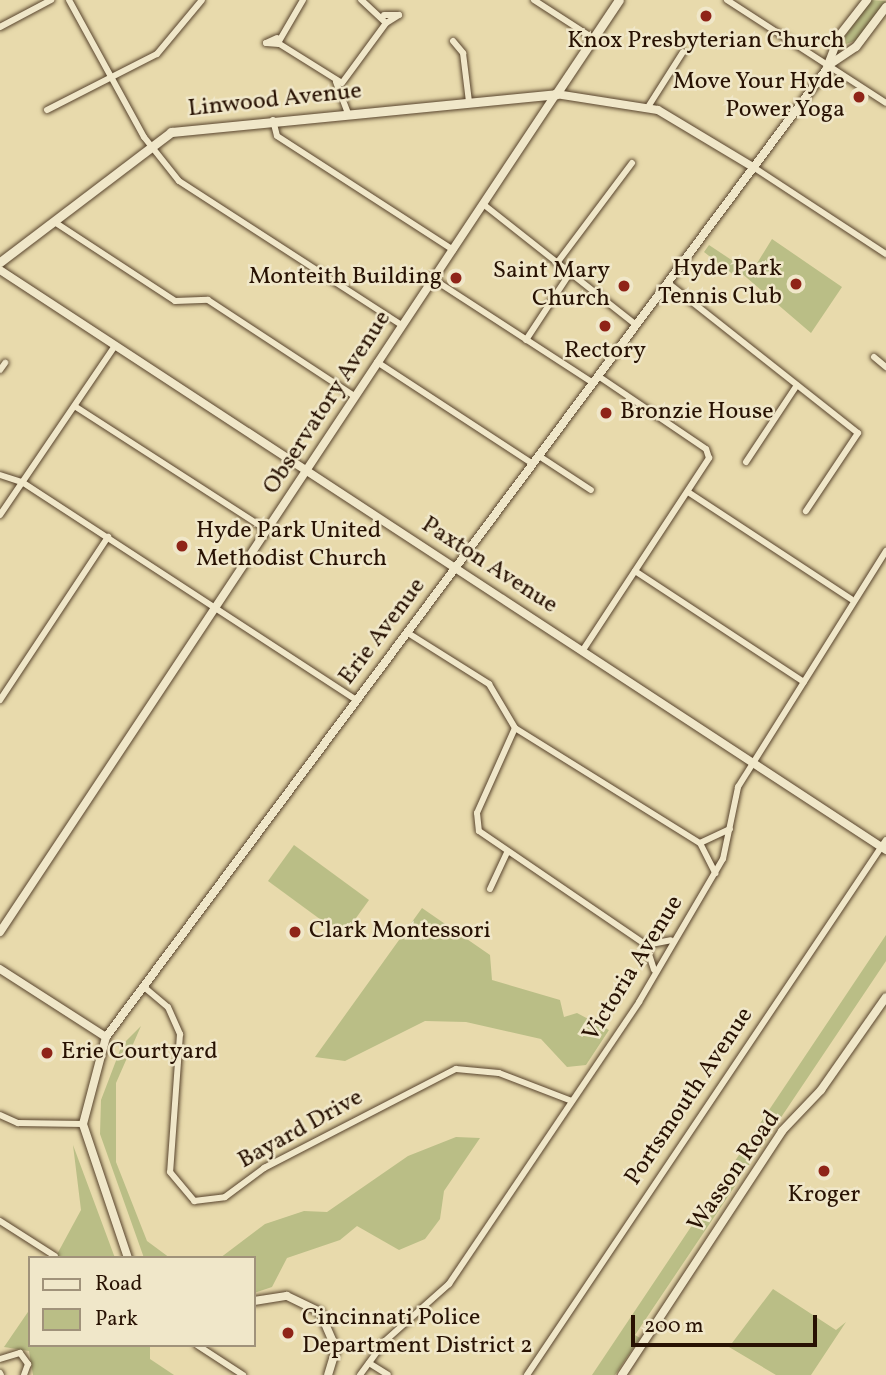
<!DOCTYPE html>
<html>
<head>
<meta charset="utf-8">
<style>
  body { margin:0 }
  #map { position:relative; width:886px; height:1375px; overflow:hidden; background:#e8daac; font-family:Vollkorn,serif }
  div>[style] { position:absolute }
  [style*='--x'] { left:calc(var(--x)*1px); top:calc(var(--y)*1px); width:calc(var(--w)*1px); rotate:calc(var(--a)*1deg) }
  .green>* { inset:0; background:#babe86 }
  .roads { filter:drop-shadow(0 0 2px #58442d) drop-shadow(0 0 2px #58442d) }
  .minor>* { height:6px; margin:-3px; padding:0 3px; transform-origin:3px; border-radius:3px; background:#f0e7c9 }
  .tertiary>* { height:8px; margin:-4px; padding:0 4px; transform-origin:4px; border-radius:4px; background:#f0e7c9 }
  .secondary>* { height:9px; margin:-4.5px; padding:0 4.5px; transform-origin:4.5px; border-radius:4.5px; background:#f0e7c9 }
  .dots>* { width:19px; height:19px; translate:-50% -50%; box-sizing:border-box; border:4px solid #f0e7c9; border-radius:50% }
  span { translate:-50% -50%; white-space:nowrap; text-align:center; line-height:1.15; -webkit-text-stroke:5px #f0e7c9; paint-order:stroke }
  .poi-label { font-size:24px; color:#281203 }
  .right { translate:-100% -50%; text-align:right }
  .left { translate:0 -50%; text-align:left }
  .street-label { font-size:24px; color:#281203 }
  .legend { position:absolute; left:28px; top:1256px; width:228px; height:91px; box-sizing:border-box; background:#f0e7c9; border:2px solid #a0927a; margin:0; padding:9px 12px; list-style:none; font-size:21px; color:#281203 }
  .legend li { display:flex; align-items:center; gap:14px; height:35px }
  .legend b { width:35px; border:2px solid #a0927a }
  .scale { position:absolute; left:631px; top:1315px; width:186px; height:32px; box-sizing:border-box; border:4px solid #281203; border-top:0; padding-left:9px; font-size:21px; line-height:24px; white-space:nowrap; color:#281203; -webkit-text-stroke:5px #f0e7c9; paint-order:stroke }
</style>
</head>
<body>
<div id="map">
  <div class="green">
    <div style="clip-path:polygon(871px 0,886px 1px,857px 40px,846px 44px,845px 36px)"></div>
    <div style="clip-path:polygon(772px 239px,842px 287px,811px 333px,740px 272px,735px 276px,704px 252px,709px 245px,751px 273px)"></div>
    <div style="clip-path:polygon(294px 845px,369px 900px,343px 936px,268px 881px)"></div>
    <div style="clip-path:polygon(422px 908px,490px 955px,492px 980px,560px 1000px,564px 1017px,577px 1013px,609px 1030px,586px 1065px,567px 1067px,541px 1039px,466px 1022px,425px 1021px,345px 1061px,315px 1057px)"></div>
    <div style="clip-path:polygon(886px 935px,886px 961px,635px 1335px,640px 1338px,615px 1375px,592px 1375px)"></div>
    <div style="clip-path:polygon(141px 1026px,116px 1083px,116px 1162px,147px 1241px,170px 1258px,144px 1258px,100px 1134px,101px 1100px,122px 1045px)"></div>
    <div style="clip-path:polygon(456px 1137px,480px 1138px,444px 1191px,440px 1219px,425px 1239px,399px 1250px,357px 1226px,340px 1240px,287px 1258px,272px 1287px,254px 1293px,254px 1258px,220px 1258px,265px 1224px,304px 1211px,327px 1212px,408px 1156px)"></div>
    <div style="clip-path:polygon(73px 1145px,115px 1258px,55px 1258px,81px 1210px)"></div>
    <div style="clip-path:polygon(773px 1289px,836px 1330px,846px 1322px,811px 1375px,776px 1375px,729px 1347px)"></div>
    <div style="clip-path:polygon(30px 1309px,30px 1345px,150px 1345px,150px 1359px,174px 1375px,33px 1375px,29px 1351px,4px 1347px)"></div>
  </div>
  <div class="roads">
    <div class="minor">
      <div style="--x:69;--y:0;--w:156;--a:61.3"></div>
      <div style="--x:144;--y:137;--w:56;--a:51.5"></div>
      <div style="--x:179;--y:181;--w:265;--a:32.9"></div>
      <div style="--x:303;--y:0;--w:50;--a:120.2"></div>
      <div style="--x:278;--y:43;--w:75;--a:32"></div>
      <div style="--x:342;--y:83;--w:74;--a:-53.7"></div>
      <div style="--x:386;--y:23;--w:34;--a:-137"></div>
      <div style="--x:534;--y:0;--w:70;--a:32.8"></div>
      <div style="--x:727;--y:0;--w:189;--a:32.9"></div>
      <div style="--x:384;--y:15;--w:15;--a:0"></div>
      <div style="--x:399;--y:15;--w:15;--a:148"></div>
      <div style="--x:0;--y:27;--w:58;--a:-27.9"></div>
      <div style="--x:277;--y:38;--w:12;--a:156"></div>
      <div style="--x:266;--y:43;--w:13;--a:4"></div>
      <div style="--x:453;--y:41;--w:16;--a:50"></div>
      <div style="--x:463;--y:53;--w:49;--a:83"></div>
      <div style="--x:336;--y:82;--w:33;--a:69"></div>
      <div style="--x:648;--y:107;--w:65;--a:-57.5"></div>
      <div style="--x:47;--y:110;--w:123;--a:-27"></div>
      <div style="--x:157;--y:54;--w:70;--a:-50.2"></div>
      <div style="--x:273;--y:120;--w:16;--a:76"></div>
      <div style="--x:277;--y:136;--w:210;--a:32.9"></div>
      <div style="--x:753;--y:167;--w:159;--a:33.2"></div>
      <div style="--x:483;--y:204;--w:195;--a:38.3"></div>
      <div style="--x:56;--y:223;--w:142;--a:33.2"></div>
      <div style="--x:175;--y:301;--w:33;--a:-2"></div>
      <div style="--x:208;--y:300;--w:175;--a:33.3"></div>
      <div style="--x:557;--y:263;--w:125;--a:-53.1"></div>
      <div style="--x:433;--y:279;--w:191;--a:33"></div>
      <div style="--x:668;--y:283;--w:242;--a:38.3"></div>
      <div style="--x:858;--y:433;--w:94;--a:123.7"></div>
      <div style="--x:526;--y:340;--w:80;--a:-56.7"></div>
      <div style="--x:874;--y:357;--w:16;--a:40"></div>
      <div style="--x:377;--y:362;--w:186;--a:33.2"></div>
      <div style="--x:0;--y:370;--w:9;--a:-54"></div>
      <div style="--x:76;--y:407;--w:227;--a:32.8"></div>
      <div style="--x:539;--y:456;--w:62;--a:33.2"></div>
      <div style="--x:746;--y:462;--w:92;--a:-56.5"></div>
      <div style="--x:0;--y:475;--w:23;--a:18"></div>
      <div style="--x:22;--y:482;--w:400;--a:33.1"></div>
      <div style="--x:688;--y:492;--w:195;--a:33.3"></div>
      <div style="--x:0;--y:515;--w:204;--a:-55.8"></div>
      <div style="--x:635;--y:571;--w:202;--a:33.3"></div>
      <div style="--x:408;--y:633;--w:96;--a:32.2"></div>
      <div style="--x:489;--y:684;--w:51;--a:59.4"></div>
      <div style="--x:515;--y:728;--w:218;--a:31.9"></div>
      <div style="--x:700;--y:843;--w:34;--a:63"></div>
      <div style="--x:583;--y:650;--w:230;--a:-56.7"></div>
      <div style="--x:709;--y:458;--w:9;--a:-108"></div>
      <div style="--x:706;--y:449;--w:130;--a:-145.9"></div>
      <div style="--x:0;--y:700;--w:196;--a:-56.5"></div>
      <div style="--x:515;--y:728;--w:93;--a:114.1"></div>
      <div style="--x:477;--y:813;--w:18;--a:84"></div>
      <div style="--x:479;--y:831;--w:202;--a:34.3"></div>
      <div style="--x:646;--y:945;--w:26;--a:72"></div>
      <div style="--x:700;--y:843;--w:33;--a:-25"></div>
      <div style="--x:490;--y:889;--w:40;--a:-65"></div>
      <div style="--x:646;--y:945;--w:25;--a:-11"></div>
      <div style="--x:144;--y:987;--w:31;--a:40"></div>
      <div style="--x:168;--y:1007;--w:30;--a:66"></div>
      <div style="--x:180;--y:1034;--w:138;--a:94.1"></div>
      <div style="--x:170;--y:1172;--w:38;--a:50"></div>
      <div style="--x:194;--y:1201;--w:31;--a:-7"></div>
      <div style="--x:225;--y:1197;--w:49;--a:-36.6"></div>
      <div style="--x:264;--y:1168;--w:216;--a:-27.3"></div>
      <div style="--x:456;--y:1069;--w:43;--a:5.3"></div>
      <div style="--x:499;--y:1073;--w:78;--a:21"></div>
      <div style="--x:0;--y:1115;--w:20;--a:24"></div>
      <div style="--x:18;--y:1123;--w:65;--a:0.9"></div>
      <div style="--x:0;--y:1221;--w:65;--a:32.5"></div>
      <div style="--x:197;--y:1345;--w:55;--a:33.1"></div>
      <div style="--x:0;--y:1359;--w:21;--a:-17"></div>
      <div style="--x:20;--y:1353;--w:14;--a:54"></div>
      <div style="--x:28;--y:1364;--w:12;--a:110"></div>
      <div style="--x:369;--y:1363;--w:22;--a:32"></div>
      <div style="--x:0;--y:1373;--w:2;--a:63"></div>
      <div style="--x:360;--y:1375;--w:42;--a:-53.7"></div>
      <div style="--x:385;--y:1341;--w:86;--a:-41.7"></div>
      <div style="--x:449;--y:1284;--w:340;--a:-56"></div>
      <div style="--x:639;--y:1002;--w:166;--a:-59.6"></div>
      <div style="--x:723;--y:859;--w:74;--a:-78.2"></div>
      <div style="--x:738;--y:787;--w:279;--a:-57.9"></div>
      <div style="--x:527;--y:1375;--w:644;--a:-56.14"></div>
    </div>
    <div class="tertiary">
      <div style="--x:829;--y:65;--w:32;--a:-34"></div>
      <div style="--x:856;--y:47;--w:50;--a:-53.1"></div>
      <div style="--x:0;--y:270;--w:1059;--a:33.21"></div>
      <div style="--x:0;--y:932;--w:1006;--a:-56.44"></div>
      <div style="--x:556;--y:94;--w:103;--a:8.9"></div>
      <div style="--x:658;--y:110;--w:111;--a:31"></div>
      <div style="--x:0;--y:969;--w:126;--a:32.7"></div>
      <div style="--x:128;--y:1258;--w:141;--a:-108.6"></div>
      <div style="--x:83;--y:1124;--w:90;--a:-75.2"></div>
      <div style="--x:106;--y:1037;--w:1206;--a:-53.33"></div>
      <div style="--x:826;--y:70;--w:36;--a:-69"></div>
      <div style="--x:839;--y:36;--w:46;--a:-52.1"></div>
      <div style="--x:254;--y:1301;--w:33;--a:-9"></div>
      <div style="--x:287;--y:1296;--w:37;--a:26"></div>
      <div style="--x:320;--y:1312;--w:40;--a:66.6"></div>
      <div style="--x:336;--y:1349;--w:27;--a:107"></div>
      <div style="--x:622;--y:1375;--w:292;--a:-56.7"></div>
      <div style="--x:782;--y:1131;--w:57;--a:-46.4"></div>
      <div style="--x:821;--y:1090;--w:113;--a:-55"></div>
    </div>
    <div class="secondary">
      <div style="--x:0;--y:262;--w:215;--a:-37.2"></div>
      <div style="--x:171;--y:132;--w:387;--a:-5.6"></div>
      <div style="--x:556;--y:94;--w:113;--a:-56.2"></div>
    </div>
  </div>
  <div class="dots">
    <div style="left:706px;top:16px;background:#8f2418"></div>
    <div style="left:859px;top:97px;background:#8f2418"></div>
    <div style="left:456px;top:278px;background:#8f2418"></div>
    <div style="left:796px;top:284px;background:#8f2418"></div>
    <div style="left:624px;top:286px;background:#8f2418"></div>
    <div style="left:605px;top:326px;background:#8f2418"></div>
    <div style="left:606px;top:413px;background:#8f2418"></div>
    <div style="left:182px;top:546px;background:#8f2418"></div>
    <div style="left:295px;top:932px;background:#8f2418"></div>
    <div style="left:47px;top:1053px;background:#8f2418"></div>
    <div style="left:824px;top:1171px;background:#8f2418"></div>
    <div style="left:288px;top:1333px;background:#8f2418"></div>
  </div>
  <div class="poi-label">
    <span style="left:706px;top:42px">Knox Presbyterian Church</span>
    <span class="right" style="left:845px;top:97px">Move Your Hyde<br>Power Yoga</span>
    <span class="right" style="left:782px;top:284px">Hyde Park<br>Tennis Club</span>
    <span class="right" style="left:610px;top:286px">Saint Mary<br>Church</span>
    <span class="right" style="left:442px;top:278px">Monteith Building</span>
    <span style="left:605px;top:352px">Rectory</span>
    <span class="left" style="left:620px;top:413px">Bronzie House</span>
    <span class="left" style="left:196px;top:546px">Hyde Park United<br>Methodist Church</span>
    <span class="left" style="left:309px;top:932px">Clark Montessori</span>
    <span class="left" style="left:61px;top:1053px">Erie Courtyard</span>
    <span style="left:824px;top:1196px">Kroger</span>
    <span class="left" style="left:302px;top:1333px">Cincinnati Police<br>Department District 2</span>
  </div>
  <div class="street-label">
    <span style="left:275px;top:101px;rotate:-6deg">Linwood Avenue</span>
    <span style="left:328px;top:403px;rotate:-57deg">Observatory Avenue</span>
    <span style="left:489px;top:566px;rotate:33deg">Paxton Avenue</span>
    <span style="left:383px;top:632px;rotate:-53deg">Erie Avenue</span>
    <span style="left:634px;top:969px;rotate:-58deg">Victoria Avenue</span>
    <span style="left:690px;top:1097px;rotate:-56deg">Portsmouth Avenue</span>
    <span style="left:301px;top:1130px;rotate:-29deg">Bayard Drive</span>
    <span style="left:735px;top:1172px;rotate:-55deg">Wasson Road</span>
  </div>
  <ul class="legend">
  <li><b style="height:9px;background:#f0e7c9"></b>Road</li>
  <li><b style="height:19px;background:#babe86"></b>Park</li>
  </ul>
  <div class="scale">200 m</div>
</div>
</body>
</html>
